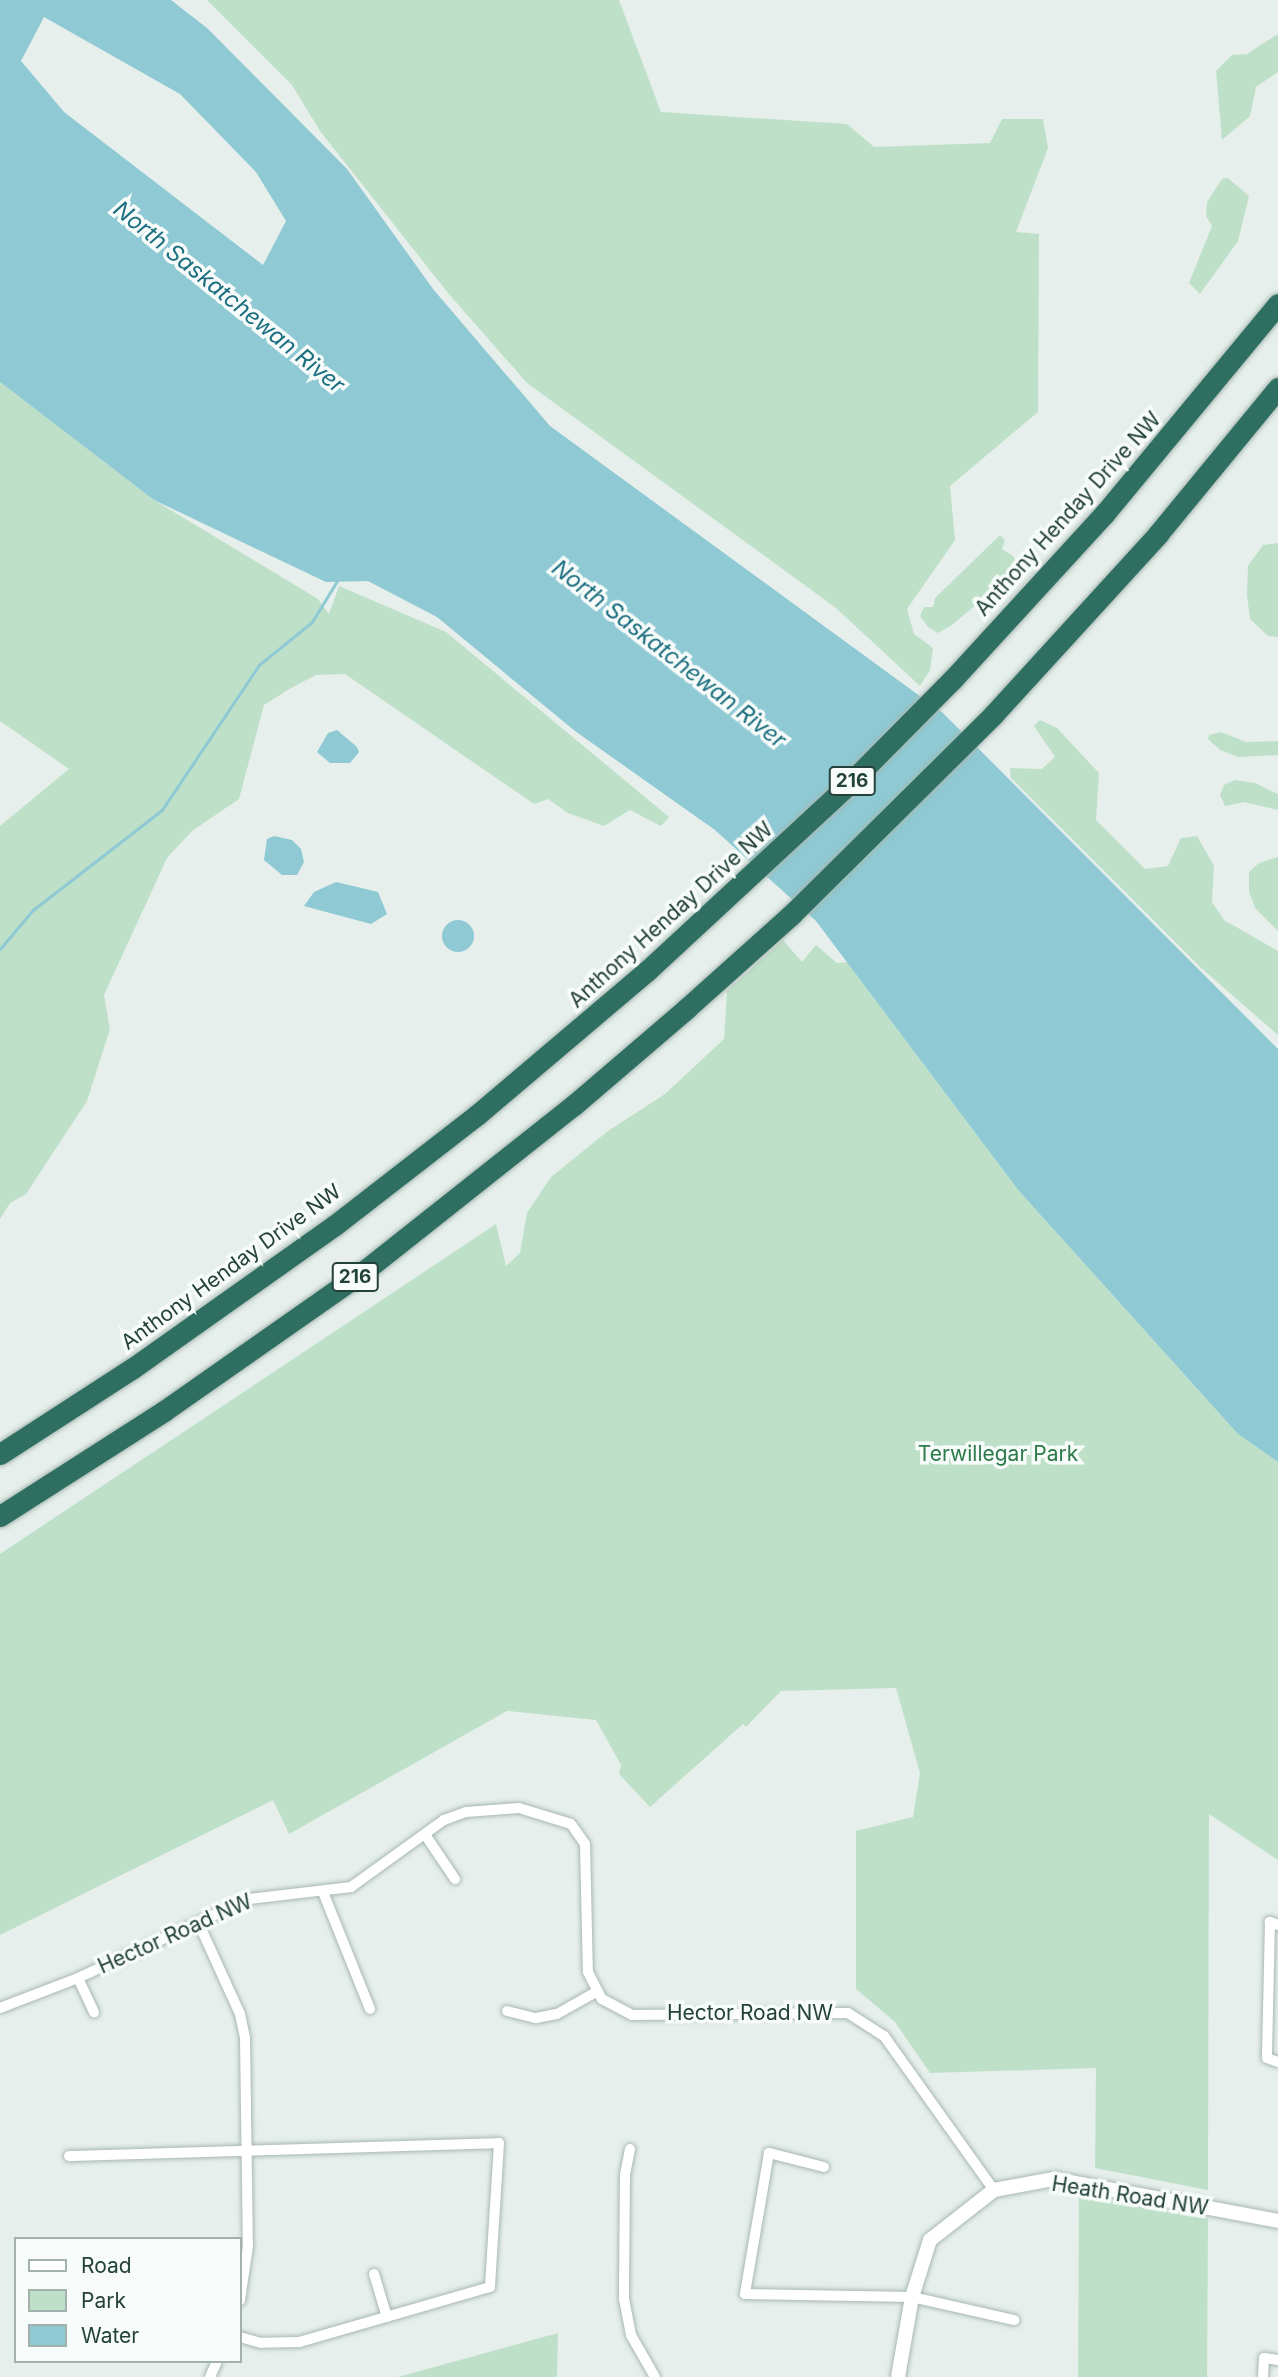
<!DOCTYPE html>
<html>
<head>
<meta charset="utf-8">
<style>
  body { margin:0 }
  #map { position:relative; width:1278px; height:2377px; overflow:hidden; background:#e6efeb; font-family:Inter,sans-serif }
  div>[style] { position:absolute }
  [style*='--x'] { left:calc(var(--x)*1px); top:calc(var(--y)*1px); width:calc(var(--w)*1px); rotate:calc(var(--a)*1deg) }
  .green>* { inset:0; background:#bfe0c8 }
  .water>* { inset:0; background:#8ec9d4 }
  .round { border-radius:50% }
  .stream>* { height:2.5px; margin:-1.25px; padding:0 1.25px; transform-origin:1.25px; border-radius:1.25px; background:#8ec9d4 }
  .roads { filter:drop-shadow(0 0 2px #a8b8b2) drop-shadow(0 0 2px #a8b8b2) }
  .minor>* { height:10px; margin:-5px; padding:0 5px; transform-origin:5px; border-radius:5px; background:#fff }
  .tertiary>* { height:14px; margin:-7px; padding:0 7px; transform-origin:7px; border-radius:7px; background:#fff }
  .motorway>* { height:21px; margin:-10.5px; padding:0 10.5px; transform-origin:10.5px; border-radius:10.5px; background:#2f6f62 }
  span { translate:-50% -50%; white-space:nowrap; text-align:center; line-height:1.15; -webkit-text-stroke:7px #f7fbf9; paint-order:stroke }
  .shield-label span { padding:2px 5px; background:#f7fbf9; border:2px solid; border-radius:5px; -webkit-text-stroke-width:0 }
  .shield-label { font-size:19px; color:#24423a; font-weight:700 }
  .street-label { font-size:21px; color:#24423a }
  .park-label { font-size:21px; color:#2d7a4b }
  .water-label { font-size:23px; color:#1c6f80; font-style:italic }
  .legend { position:absolute; left:14px; top:2237px; width:228px; height:126px; box-sizing:border-box; background:#f7fbf9; border:2px solid #a3b1ad; margin:0; padding:9px 12px; list-style:none; font-size:21px; color:#24423a }
  .legend li { display:flex; align-items:center; gap:14px; height:35px }
  .legend b { width:35px; border:2px solid #a3b1ad }
</style>
</head>
<body>
<div id="map">
  <div class="green">
    <div style="clip-path:polygon(207px 0,619px 0,661px 112px,847px 124px,874px 147px,990px 143px,1002px 119px,1043px 119px,1048px 148px,1016px 232px,1039px 234px,1038px 412px,950px 486px,955px 540px,907px 609px,914px 634px,933px 648px,930px 670px,920px 686px,836px 608px,527px 383px,448px 293px,320px 131px,292px 85px)"></div>
    <div style="clip-path:polygon(1278px 34px,1278px 72px,1256px 87px,1250px 116px,1222px 140px,1216px 71px,1232px 55px,1247px 54px)"></div>
    <div style="clip-path:polygon(1228px 178px,1249px 196px,1238px 241px,1200px 294px,1189px 283px,1212px 226px,1206px 216px,1207px 202px,1222px 179px)"></div>
    <div style="clip-path:polygon(0 382px,154px 500px,318px 599px,329px 614px,339px 586px,446px 632px,669px 817px,661px 826px,630px 810px,604px 826px,568px 813px,548px 799px,534px 804px,345px 674px,316px 675px,291px 688px,264px 705px,239px 799px,192px 831px,167px 858px,104px 995px,110px 1029px,87px 1101px,26px 1194px,10px 1203px,0 1219px,0 826px,69px 769px,0 721px)"></div>
    <div style="clip-path:polygon(1000px 535px,1005px 540px,1002px 549px,1013px 556px,1022px 574px,1004px 581px,952px 625px,938px 633px,928px 627px,920px 616px,924px 607px,933px 607px,935px 598px)"></div>
    <div style="clip-path:polygon(1278px 543px,1278px 637px,1268px 636px,1250px 619px,1247px 595px,1248px 566px,1263px 545px)"></div>
    <div style="clip-path:polygon(1040px 720px,1057px 728px,1099px 773px,1096px 820px,1145px 869px,1168px 866px,1181px 838px,1197px 836px,1214px 866px,1212px 902px,1224px 920px,1278px 951px,1278px 1035px,1200px 967px,1011px 778px,1010px 768px,1042px 769px,1055px 757px,1034px 726px)"></div>
    <div style="clip-path:polygon(1221px 732px,1246px 742px,1278px 741px,1278px 755px,1238px 757px,1220px 750px,1208px 739px,1209px 735px)"></div>
    <div style="clip-path:polygon(1235px 780px,1255px 783px,1278px 794px,1278px 810px,1244px 802px,1225px 806px,1220px 795px,1224px 785px)"></div>
    <div style="clip-path:polygon(1278px 857px,1278px 931px,1255px 908px,1249px 891px,1249px 872px,1259px 863px)"></div>
    <div style="clip-path:polygon(783px 940px,802px 962px,816px 945px,837px 963px,847px 962px,1019px 1191px,1238px 1434px,1278px 1462px,1278px 1860px,1209px 1814px,1208px 2190px,1095px 2168px,1096px 2068px,930px 2073px,895px 2022px,856px 1989px,856px 1831px,913px 1817px,920px 1773px,896px 1688px,781px 1691px,746px 1727px,743px 1724px,650px 1807px,619px 1774px,621px 1765px,596px 1720px,507px 1711px,289px 1834px,273px 1800px,0 1935px,0 1554px,496px 1224px,506px 1266px,520px 1253px,527px 1213px,551px 1177px,608px 1131px,665px 1094px,724px 1039px,727px 991px)"></div>
    <div style="clip-path:polygon(1079px 2196px,1208px 2219px,1207px 2377px,1078px 2377px)"></div>
    <div style="clip-path:polygon(558px 2333px,557px 2377px,398px 2377px)"></div>
  </div>
  <div class="water">
    <div style="clip-path:polygon(evenodd,0 0,171px 0,207px 28px,347px 169px,433px 289px,550px 426px,943px 713px,1278px 1049px,1278px 1462px,1238px 1434px,1019px 1191px,816px 921px,715px 830px,575px 731px,437px 617px,368px 581px,326px 582px,154px 500px,0 382px,0 0,44px 17px,180px 94px,256px 172px,286px 221px,263px 265px,64px 112px,21px 61px,44px 17px)"></div>
    <div style="clip-path:polygon(337px 730px,357px 747px,359px 752px,350px 763px,330px 763px,317px 752px,328px 733px)"></div>
    <div style="clip-path:polygon(274px 836px,292px 840px,301px 849px,304px 862px,297px 875px,282px 875px,264px 860px,267px 839px)"></div>
    <div style="clip-path:polygon(336px 882px,378px 892px,387px 914px,371px 924px,304px 906px,314px 892px)"></div>
    <div class="round" style="left:442px;top:920px;width:32px;height:32px"></div>
  </div>
  <div class="stream">
    <div style="--x:0;--y:949;--w:51;--a:-49.8"></div>
    <div style="--x:33;--y:910;--w:163;--a:-37.8"></div>
    <div style="--x:162;--y:810;--w:174;--a:-56.2"></div>
    <div style="--x:259;--y:665;--w:68;--a:-39.1"></div>
    <div style="--x:312;--y:622;--w:48;--a:-58.6"></div>
  </div>
  <div class="roads">
    <div class="minor">
      <div style="--x:426;--y:1836;--w:52;--a:56"></div>
      <div style="--x:323;--y:1892;--w:126;--a:68.1"></div>
      <div style="--x:199;--y:1924;--w:99;--a:65.5"></div>
      <div style="--x:240;--y:2014;--w:25;--a:78"></div>
      <div style="--x:245;--y:2038;--w:208;--a:89.2"></div>
      <div style="--x:248;--y:2246;--w:55;--a:98.4"></div>
      <div style="--x:1278;--y:1925;--w:9;--a:-159"></div>
      <div style="--x:1270;--y:1922;--w:136;--a:91.3"></div>
      <div style="--x:1267;--y:2058;--w:12;--a:20"></div>
      <div style="--x:78;--y:1978;--w:38;--a:65"></div>
      <div style="--x:0;--y:2008;--w:84;--a:-21"></div>
      <div style="--x:78;--y:1978;--w:188;--a:-24.8"></div>
      <div style="--x:249;--y:1899;--w:103;--a:-6.7"></div>
      <div style="--x:351;--y:1887;--w:115;--a:-35.8"></div>
      <div style="--x:444;--y:1820;--w:23;--a:-20"></div>
      <div style="--x:466;--y:1812;--w:53;--a:-4.3"></div>
      <div style="--x:519;--y:1808;--w:54;--a:17.1"></div>
      <div style="--x:571;--y:1824;--w:24;--a:55"></div>
      <div style="--x:585;--y:1844;--w:128;--a:88.7"></div>
      <div style="--x:588;--y:1972;--w:30;--a:63"></div>
      <div style="--x:602;--y:1999;--w:34;--a:28"></div>
      <div style="--x:632;--y:2015;--w:216;--a:-0.5"></div>
      <div style="--x:848;--y:2013;--w:43;--a:32.6"></div>
      <div style="--x:884;--y:2036;--w:189;--a:54.5"></div>
      <div style="--x:507;--y:2011;--w:30;--a:14"></div>
      <div style="--x:536;--y:2018;--w:21;--a:-11"></div>
      <div style="--x:557;--y:2014;--w:45;--a:-29.4"></div>
      <div style="--x:630;--y:2149;--w:26;--a:101"></div>
      <div style="--x:625;--y:2175;--w:124;--a:90.5"></div>
      <div style="--x:624;--y:2299;--w:37;--a:79"></div>
      <div style="--x:631;--y:2335;--w:48;--a:60.3"></div>
      <div style="--x:69;--y:2156;--w:430;--a:-1.7"></div>
      <div style="--x:499;--y:2143;--w:144;--a:93.6"></div>
      <div style="--x:490;--y:2287;--w:198;--a:163.9"></div>
      <div style="--x:300;--y:2342;--w:39;--a:179"></div>
      <div style="--x:261;--y:2343;--w:22;--a:-164"></div>
      <div style="--x:824;--y:2167;--w:57;--a:-165.7"></div>
      <div style="--x:769;--y:2153;--w:143;--a:99.7"></div>
      <div style="--x:745;--y:2294;--w:167;--a:1"></div>
      <div style="--x:912;--y:2297;--w:105;--a:12.7"></div>
      <div style="--x:374;--y:2274;--w:45;--a:73.2"></div>
      <div style="--x:210;--y:2377;--w:17;--a:-66"></div>
      <div style="--x:1263;--y:2377;--w:19;--a:-87"></div>
      <div style="--x:1264;--y:2358;--w:14;--a:8"></div>
    </div>
    <div class="tertiary">
      <div style="--x:898;--y:2377;--w:81;--a:-80.1"></div>
      <div style="--x:912;--y:2297;--w:60;--a:-72.5"></div>
      <div style="--x:930;--y:2240;--w:81;--a:-38"></div>
      <div style="--x:994;--y:2190;--w:61;--a:-10.4"></div>
      <div style="--x:1054;--y:2179;--w:228;--a:10.6"></div>
    </div>
    <div class="motorway">
      <div style="--x:0;--y:1454;--w:158;--a:-32.9"></div>
      <div style="--x:133;--y:1368;--w:247;--a:-35.3"></div>
      <div style="--x:335;--y:1225;--w:180;--a:-37.8"></div>
      <div style="--x:477;--y:1115;--w:223;--a:-40.3"></div>
      <div style="--x:647;--y:971;--w:277;--a:-42.8"></div>
      <div style="--x:850;--y:783;--w:145;--a:-45.3"></div>
      <div style="--x:952;--y:680;--w:226;--a:-47.5"></div>
      <div style="--x:1105;--y:513;--w:271;--a:-50.4"></div>
      <div style="--x:0;--y:1516;--w:195;--a:-32.6"></div>
      <div style="--x:164;--y:1411;--w:249;--a:-35"></div>
      <div style="--x:368;--y:1268;--w:263;--a:-38.4"></div>
      <div style="--x:574;--y:1105;--w:149;--a:-40.6"></div>
      <div style="--x:687;--y:1008;--w:140;--a:-41.8"></div>
      <div style="--x:791;--y:915;--w:284;--a:-44.7"></div>
      <div style="--x:993;--y:715;--w:245;--a:-47.6"></div>
      <div style="--x:1158;--y:534;--w:189;--a:-50.6"></div>
    </div>
  </div>
  <div class="shield-label">
    <span style="left:852px;top:781px">216</span>
    <span style="left:355px;top:1277px">216</span>
  </div>
  <div class="street-label">
    <span style="left:1068px;top:514px;rotate:-48deg">Anthony Henday Drive NW</span>
    <span style="left:671px;top:915px;rotate:-42deg">Anthony Henday Drive NW</span>
    <span style="left:231px;top:1267px;rotate:-36deg">Anthony Henday Drive NW</span>
    <span style="left:175px;top:1934px;rotate:-24deg">Hector Road NW</span>
    <span style="left:750px;top:2013px">Hector Road NW</span>
    <span style="left:1130px;top:2196px;rotate:9deg">Heath Road NW</span>
  </div>
  <div class="park-label">
    <span style="left:998px;top:1454px">Terwillegar Park</span>
  </div>
  <div class="water-label">
    <span style="left:229px;top:297px;rotate:39deg">North Saskatchewan River</span>
    <span style="left:669px;top:654px;rotate:38deg">North Saskatchewan River</span>
  </div>
  <ul class="legend">
  <li><b style="height:9px;background:#fff"></b>Road</li>
  <li><b style="height:19px;background:#bfe0c8"></b>Park</li>
  <li><b style="height:19px;background:#8ec9d4"></b>Water</li>
  </ul>
</div>
</body>
</html>
